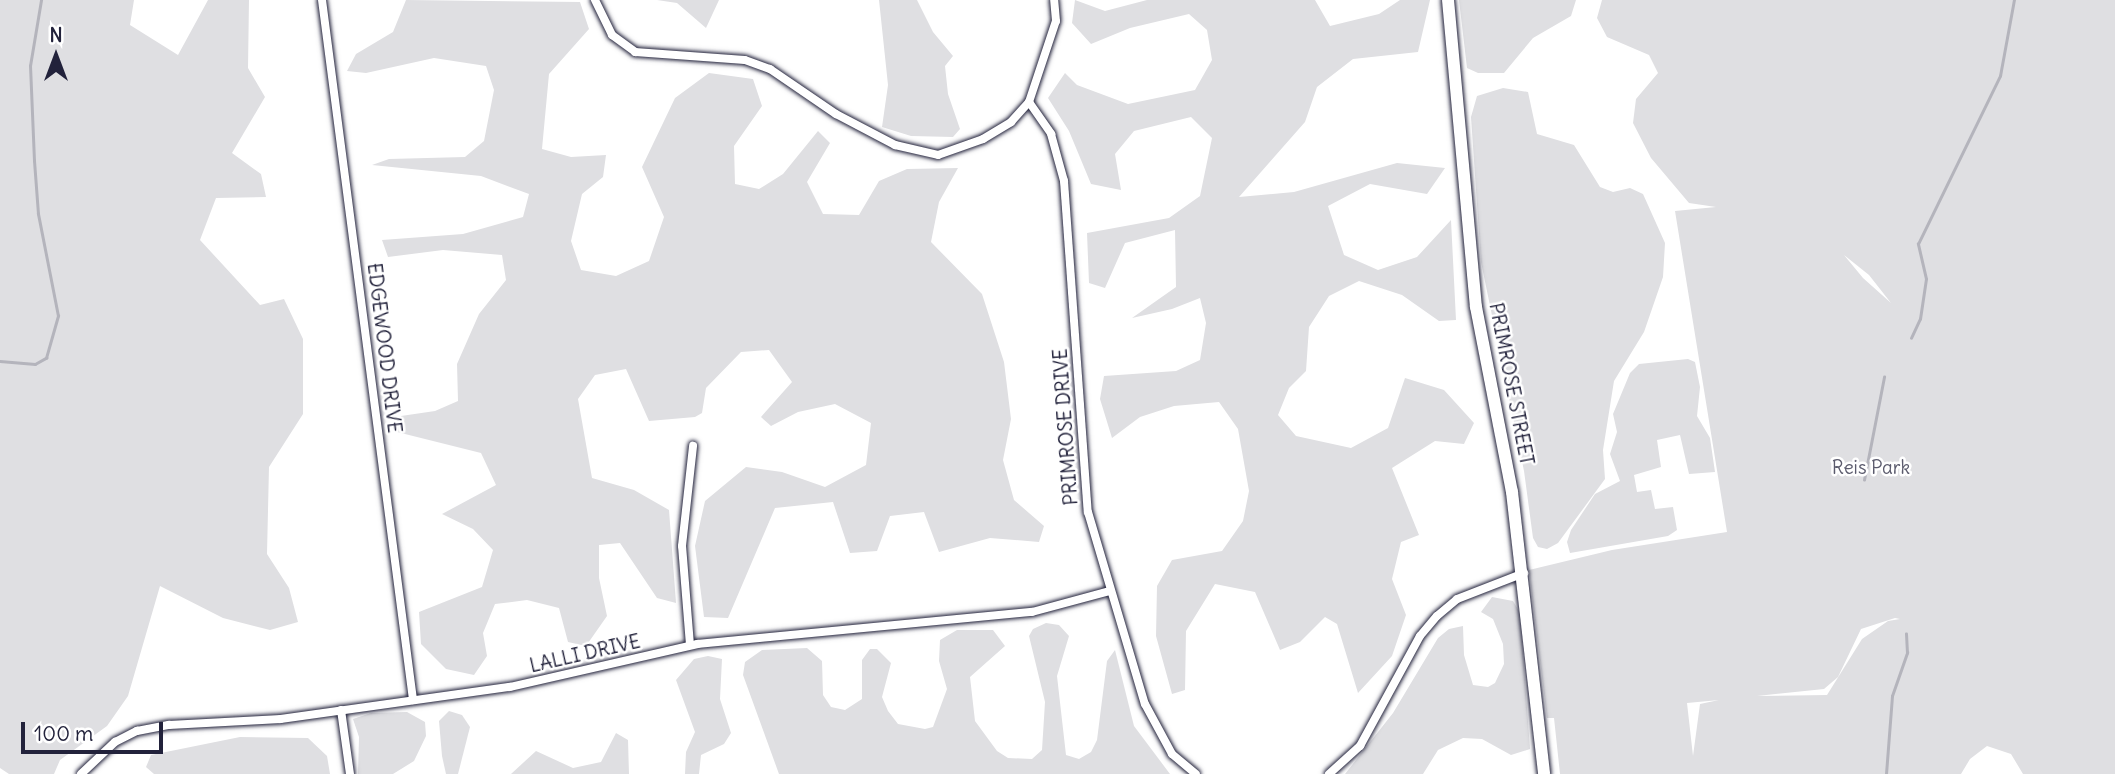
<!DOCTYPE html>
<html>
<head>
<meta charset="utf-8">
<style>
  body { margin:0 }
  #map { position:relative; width:2115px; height:774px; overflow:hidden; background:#fff; font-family:Delius,sans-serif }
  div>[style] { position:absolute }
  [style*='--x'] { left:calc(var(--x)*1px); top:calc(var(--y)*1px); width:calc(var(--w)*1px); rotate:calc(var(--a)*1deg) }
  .green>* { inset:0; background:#dfdfe2 }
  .stream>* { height:2.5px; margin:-1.25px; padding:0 1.25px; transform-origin:1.25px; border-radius:1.25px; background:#b4b4bc }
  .roads { filter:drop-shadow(0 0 2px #22223b) drop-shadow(0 0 2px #22223b) }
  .minor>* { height:8px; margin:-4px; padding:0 4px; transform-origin:4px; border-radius:4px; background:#fff }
  .secondary>* { height:12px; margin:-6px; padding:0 6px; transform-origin:6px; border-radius:6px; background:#fff }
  span { translate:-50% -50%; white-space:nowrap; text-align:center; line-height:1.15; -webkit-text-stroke:5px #fff; paint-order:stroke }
  .street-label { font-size:19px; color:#22223b }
  .park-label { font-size:19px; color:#5b5b6d }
  .north { position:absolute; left:21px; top:21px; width:70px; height:70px; -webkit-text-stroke:5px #fff; paint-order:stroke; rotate:0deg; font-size:19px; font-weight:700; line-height:28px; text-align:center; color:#22223b }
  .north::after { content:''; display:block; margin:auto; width:24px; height:32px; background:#22223b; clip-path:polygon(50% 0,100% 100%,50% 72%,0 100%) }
  .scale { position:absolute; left:21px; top:722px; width:142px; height:32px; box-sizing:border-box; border:4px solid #22223b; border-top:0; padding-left:9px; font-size:21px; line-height:24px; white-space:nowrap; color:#22223b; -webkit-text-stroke:5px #fff; paint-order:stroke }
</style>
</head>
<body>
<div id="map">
  <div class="green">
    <div style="clip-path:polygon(0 0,134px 0,130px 25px,178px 55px,208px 0,249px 0,248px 68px,265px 97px,232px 153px,261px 174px,266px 197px,216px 198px,200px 240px,260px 305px,284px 299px,303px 339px,303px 414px,269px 467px,267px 554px,289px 588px,298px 622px,270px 630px,223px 618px,160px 586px,128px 696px,107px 726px,60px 760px,54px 774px,9px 774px,0 768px)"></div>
    <div style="clip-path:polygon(406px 0,580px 2px,589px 29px,549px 74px,542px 149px,571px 157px,606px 155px,603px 177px,582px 194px,571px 241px,581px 270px,616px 276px,649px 261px,664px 217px,642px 167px,675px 98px,709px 73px,753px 79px,762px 106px,734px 146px,735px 184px,759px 189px,783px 174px,818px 131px,830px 143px,807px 182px,823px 214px,859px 215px,879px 181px,907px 169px,958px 168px,939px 202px,931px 242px,982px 294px,1004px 362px,1011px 419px,1003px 460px,1014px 500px,1044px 526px,1039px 542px,990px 538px,939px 552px,924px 512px,890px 516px,877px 551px,850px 553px,833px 502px,775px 508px,728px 618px,704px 617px,695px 546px,705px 501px,746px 467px,782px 472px,825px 487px,866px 465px,871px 423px,835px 404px,798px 412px,771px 426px,761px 417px,792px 382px,769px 350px,741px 352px,706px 388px,702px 413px,695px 417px,649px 421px,626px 369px,595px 375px,578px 399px,592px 478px,634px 490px,669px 510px,676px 603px,657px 598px,620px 543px,599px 545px,599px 578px,607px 616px,586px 646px,568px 642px,559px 608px,527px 600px,495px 604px,483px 633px,487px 656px,474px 675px,446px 669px,421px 644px,419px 612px,482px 587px,493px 550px,473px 529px,442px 514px,496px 485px,481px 453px,397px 432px,401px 416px,435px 411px,458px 401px,457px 364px,479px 314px,506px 280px,502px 255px,443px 250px,388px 257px,382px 240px,463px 234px,523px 217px,529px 194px,481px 176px,372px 165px,389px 159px,465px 157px,484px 141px,494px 90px,486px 66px,434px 58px,366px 73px,347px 71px,356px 54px,393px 32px)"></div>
    <div style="clip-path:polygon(657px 0,719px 0,706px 28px,677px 3px)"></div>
    <div style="clip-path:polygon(879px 0,917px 0,933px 32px,953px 56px,945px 66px,948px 94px,960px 129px,953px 137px,911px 136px,882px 127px,888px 85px)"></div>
    <div style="clip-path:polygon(1075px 0,1105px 11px,1147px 0,1315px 0,1330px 26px,1379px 14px,1400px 0,1430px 0,1418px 52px,1353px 59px,1317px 87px,1305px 122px,1239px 197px,1294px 192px,1397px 163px,1445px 168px,1427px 194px,1370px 184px,1328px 206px,1344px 255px,1378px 270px,1417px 257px,1451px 220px,1456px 320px,1439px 321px,1402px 295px,1359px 281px,1329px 296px,1309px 327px,1306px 371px,1289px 388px,1278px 415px,1296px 436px,1351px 448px,1388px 428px,1405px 378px,1444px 390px,1474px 423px,1464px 444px,1435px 441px,1392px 468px,1419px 535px,1401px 542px,1392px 579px,1406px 615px,1392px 656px,1358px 693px,1337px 624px,1325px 617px,1300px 642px,1280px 650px,1255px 592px,1215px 584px,1186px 631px,1185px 690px,1172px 694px,1156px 636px,1157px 586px,1172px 560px,1222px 551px,1243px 521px,1249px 491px,1238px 429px,1219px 402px,1174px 406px,1140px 417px,1112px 438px,1100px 399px,1104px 376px,1176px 371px,1200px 360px,1206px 323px,1200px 298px,1172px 309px,1132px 318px,1176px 287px,1175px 230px,1125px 243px,1105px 288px,1089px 283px,1087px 233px,1169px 218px,1200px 196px,1212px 138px,1191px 117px,1134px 131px,1115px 154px,1121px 190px,1091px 184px,1069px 131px,1048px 98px,1065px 73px,1077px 85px,1128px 104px,1195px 90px,1212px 60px,1207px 30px,1189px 14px,1130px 28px,1091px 44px,1072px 23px)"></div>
    <div style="clip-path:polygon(1459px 0,1576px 0,1571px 16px,1533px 38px,1504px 73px,1478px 73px,1467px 68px)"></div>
    <div style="clip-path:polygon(evenodd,1602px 0,2115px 0,2115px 774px,2023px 774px,2011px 754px,1987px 746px,1970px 759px,1961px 774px,1560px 774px,1554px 718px,1547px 718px,1529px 570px,1612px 550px,1727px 532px,1675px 211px,1716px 207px,1689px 203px,1651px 158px,1633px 123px,1636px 99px,1658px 73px,1649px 55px,1607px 37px,1597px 18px,1602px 0,1844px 255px,1869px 275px,1891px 303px,1863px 278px,1844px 255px,1602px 0,1895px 618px,1900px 619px,1888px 621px,1862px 639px,1827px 695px,1757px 696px,1824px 689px,1838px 677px,1861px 629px,1895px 618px,1602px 0,1719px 700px,1700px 704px,1693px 756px,1687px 703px,1719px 700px)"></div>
    <div style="clip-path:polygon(1503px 88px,1528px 92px,1537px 134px,1574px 145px,1600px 187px,1613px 192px,1630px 188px,1643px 194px,1665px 243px,1663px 277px,1644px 332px,1614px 381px,1603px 450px,1605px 479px,1558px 543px,1547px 549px,1538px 547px,1533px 538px,1524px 471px,1481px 262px,1471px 117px,1477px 96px)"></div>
    <div style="clip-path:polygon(1688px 359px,1695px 362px,1700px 387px,1697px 416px,1710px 438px,1715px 472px,1689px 474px,1680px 435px,1657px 440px,1661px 467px,1634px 475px,1637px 492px,1651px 490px,1655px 509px,1673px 507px,1677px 530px,1668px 536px,1570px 553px,1567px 542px,1571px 530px,1595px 494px,1620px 481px,1610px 454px,1617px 432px,1613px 414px,1630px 373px,1639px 364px)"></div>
    <div style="clip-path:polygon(1492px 597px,1513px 601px,1520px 613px,1530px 749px,1511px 755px,1482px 739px,1463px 738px,1438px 750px,1423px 774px,1345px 774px,1393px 713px,1438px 638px,1449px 629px,1463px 626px,1464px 655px,1473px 685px,1488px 687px,1495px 683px,1504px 664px,1503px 644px,1493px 619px,1481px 612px)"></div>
    <div style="clip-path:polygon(1046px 623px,1059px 625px,1069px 636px,1057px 676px,1066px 755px,1079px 759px,1091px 752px,1097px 740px,1107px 661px,1115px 650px,1134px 726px,1170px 774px,779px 774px,743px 675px,745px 662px,762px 650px,807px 648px,822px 661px,823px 695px,831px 707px,845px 710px,862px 699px,862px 660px,870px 649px,877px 649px,891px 663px,882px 697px,888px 711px,898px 724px,925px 729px,933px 727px,947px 689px,939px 661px,940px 640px,957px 630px,993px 630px,1005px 646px,970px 677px,975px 721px,997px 751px,1008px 758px,1032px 759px,1042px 750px,1045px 702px,1029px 636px,1033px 629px)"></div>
    <div style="clip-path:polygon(708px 656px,722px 659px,720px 699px,731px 733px,724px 744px,701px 755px,699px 774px,685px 774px,686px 752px,695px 732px,676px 680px,694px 659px)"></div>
    <div style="clip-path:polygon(449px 711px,462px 715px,470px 727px,458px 774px,446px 774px,442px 756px,439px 721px)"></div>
    <div style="clip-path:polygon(407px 712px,425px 722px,426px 736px,414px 761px,393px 774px,358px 774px,359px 737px,353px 719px,371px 713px)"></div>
    <div style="clip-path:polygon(616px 733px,628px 740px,629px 774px,511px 774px,536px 751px,573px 768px,601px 762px)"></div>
    <div style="clip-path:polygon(240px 737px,308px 738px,327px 756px,330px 774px,154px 774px,146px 767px,151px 755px)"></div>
  </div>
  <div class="stream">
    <div style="--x:1911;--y:338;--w:21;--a:-65"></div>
    <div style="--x:1920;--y:319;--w:40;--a:-81.5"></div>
    <div style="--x:1926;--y:279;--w:36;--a:-103"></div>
    <div style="--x:1918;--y:244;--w:187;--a:-64"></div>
    <div style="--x:2000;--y:76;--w:77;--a:-79.6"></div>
    <div style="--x:0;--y:361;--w:35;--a:5"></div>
    <div style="--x:35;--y:364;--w:13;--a:-29"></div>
    <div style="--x:46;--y:358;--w:44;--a:-74.1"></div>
    <div style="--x:58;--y:316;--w:104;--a:-101.1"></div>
    <div style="--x:38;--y:214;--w:53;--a:-94.3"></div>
    <div style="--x:34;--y:161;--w:95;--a:-92.4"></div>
    <div style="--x:30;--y:66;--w:67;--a:-80.5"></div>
    <div style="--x:1864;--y:480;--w:105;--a:-79"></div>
    <div style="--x:1886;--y:774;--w:78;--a:-85.6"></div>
    <div style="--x:1892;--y:696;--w:46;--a:-70.8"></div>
    <div style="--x:1907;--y:653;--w:19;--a:-93"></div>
  </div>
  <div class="roads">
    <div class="minor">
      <div style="--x:322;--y:0;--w:706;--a:82.59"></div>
      <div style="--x:595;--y:0;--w:39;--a:64"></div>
      <div style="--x:612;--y:35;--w:29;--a:36"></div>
      <div style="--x:635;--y:52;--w:110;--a:4.2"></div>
      <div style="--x:745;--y:60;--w:27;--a:20"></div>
      <div style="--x:770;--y:69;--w:80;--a:34.3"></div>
      <div style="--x:836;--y:114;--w:67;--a:27.7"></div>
      <div style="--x:895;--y:145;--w:44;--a:13.1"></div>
      <div style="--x:938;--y:155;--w:48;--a:-19.6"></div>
      <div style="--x:983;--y:139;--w:33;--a:-31"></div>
      <div style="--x:1011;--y:122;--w:27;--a:-48"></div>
      <div style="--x:1029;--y:102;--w:85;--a:-71.6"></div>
      <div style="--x:1056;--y:21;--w:21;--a:-95"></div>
      <div style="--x:1029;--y:102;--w:39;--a:55"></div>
      <div style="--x:1051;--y:134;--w:49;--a:74.5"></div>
      <div style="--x:1064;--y:181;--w:332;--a:85.9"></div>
      <div style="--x:1088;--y:512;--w:200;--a:73.5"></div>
      <div style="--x:1145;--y:704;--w:57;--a:61.6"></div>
      <div style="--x:1172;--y:754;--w:31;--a:40"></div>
      <div style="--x:690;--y:645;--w:99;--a:-94.6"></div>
      <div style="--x:682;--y:546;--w:101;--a:-83.7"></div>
      <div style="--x:341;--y:710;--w:65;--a:82"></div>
      <div style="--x:81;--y:774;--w:47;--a:-43.3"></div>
      <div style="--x:115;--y:742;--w:25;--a:-27"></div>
      <div style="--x:137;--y:731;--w:33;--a:-11"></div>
      <div style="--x:169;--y:725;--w:112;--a:-3.1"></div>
      <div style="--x:281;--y:719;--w:231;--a:-8"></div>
      <div style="--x:510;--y:687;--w:192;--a:-12.9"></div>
      <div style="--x:697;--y:644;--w:337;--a:-5.5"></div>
      <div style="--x:1032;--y:612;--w:81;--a:-15.1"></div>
      <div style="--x:1329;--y:774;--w:42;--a:-42.1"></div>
      <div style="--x:1360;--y:746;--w:125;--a:-61.4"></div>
      <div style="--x:1420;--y:636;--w:26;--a:-50"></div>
      <div style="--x:1437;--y:616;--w:26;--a:-40"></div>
      <div style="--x:1457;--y:599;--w:72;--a:-21.2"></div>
    </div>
    <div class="secondary">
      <div style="--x:1448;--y:0;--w:308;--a:84.8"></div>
      <div style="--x:1476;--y:307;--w:188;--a:79"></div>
      <div style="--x:1512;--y:492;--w:284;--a:83.5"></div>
    </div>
  </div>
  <div class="street-label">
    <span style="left:384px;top:348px;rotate:83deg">EDGEWOOD DRIVE</span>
    <span style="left:1511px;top:384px;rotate:79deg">PRIMROSE STREET</span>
    <span style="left:1066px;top:427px;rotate:-94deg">PRIMROSE DRIVE</span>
    <span style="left:585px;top:654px;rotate:-13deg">LALLI DRIVE</span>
  </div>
  <div class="park-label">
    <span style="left:1871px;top:468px">Reis Park</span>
  </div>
  <div class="north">N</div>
  <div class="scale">100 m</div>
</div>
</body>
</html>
